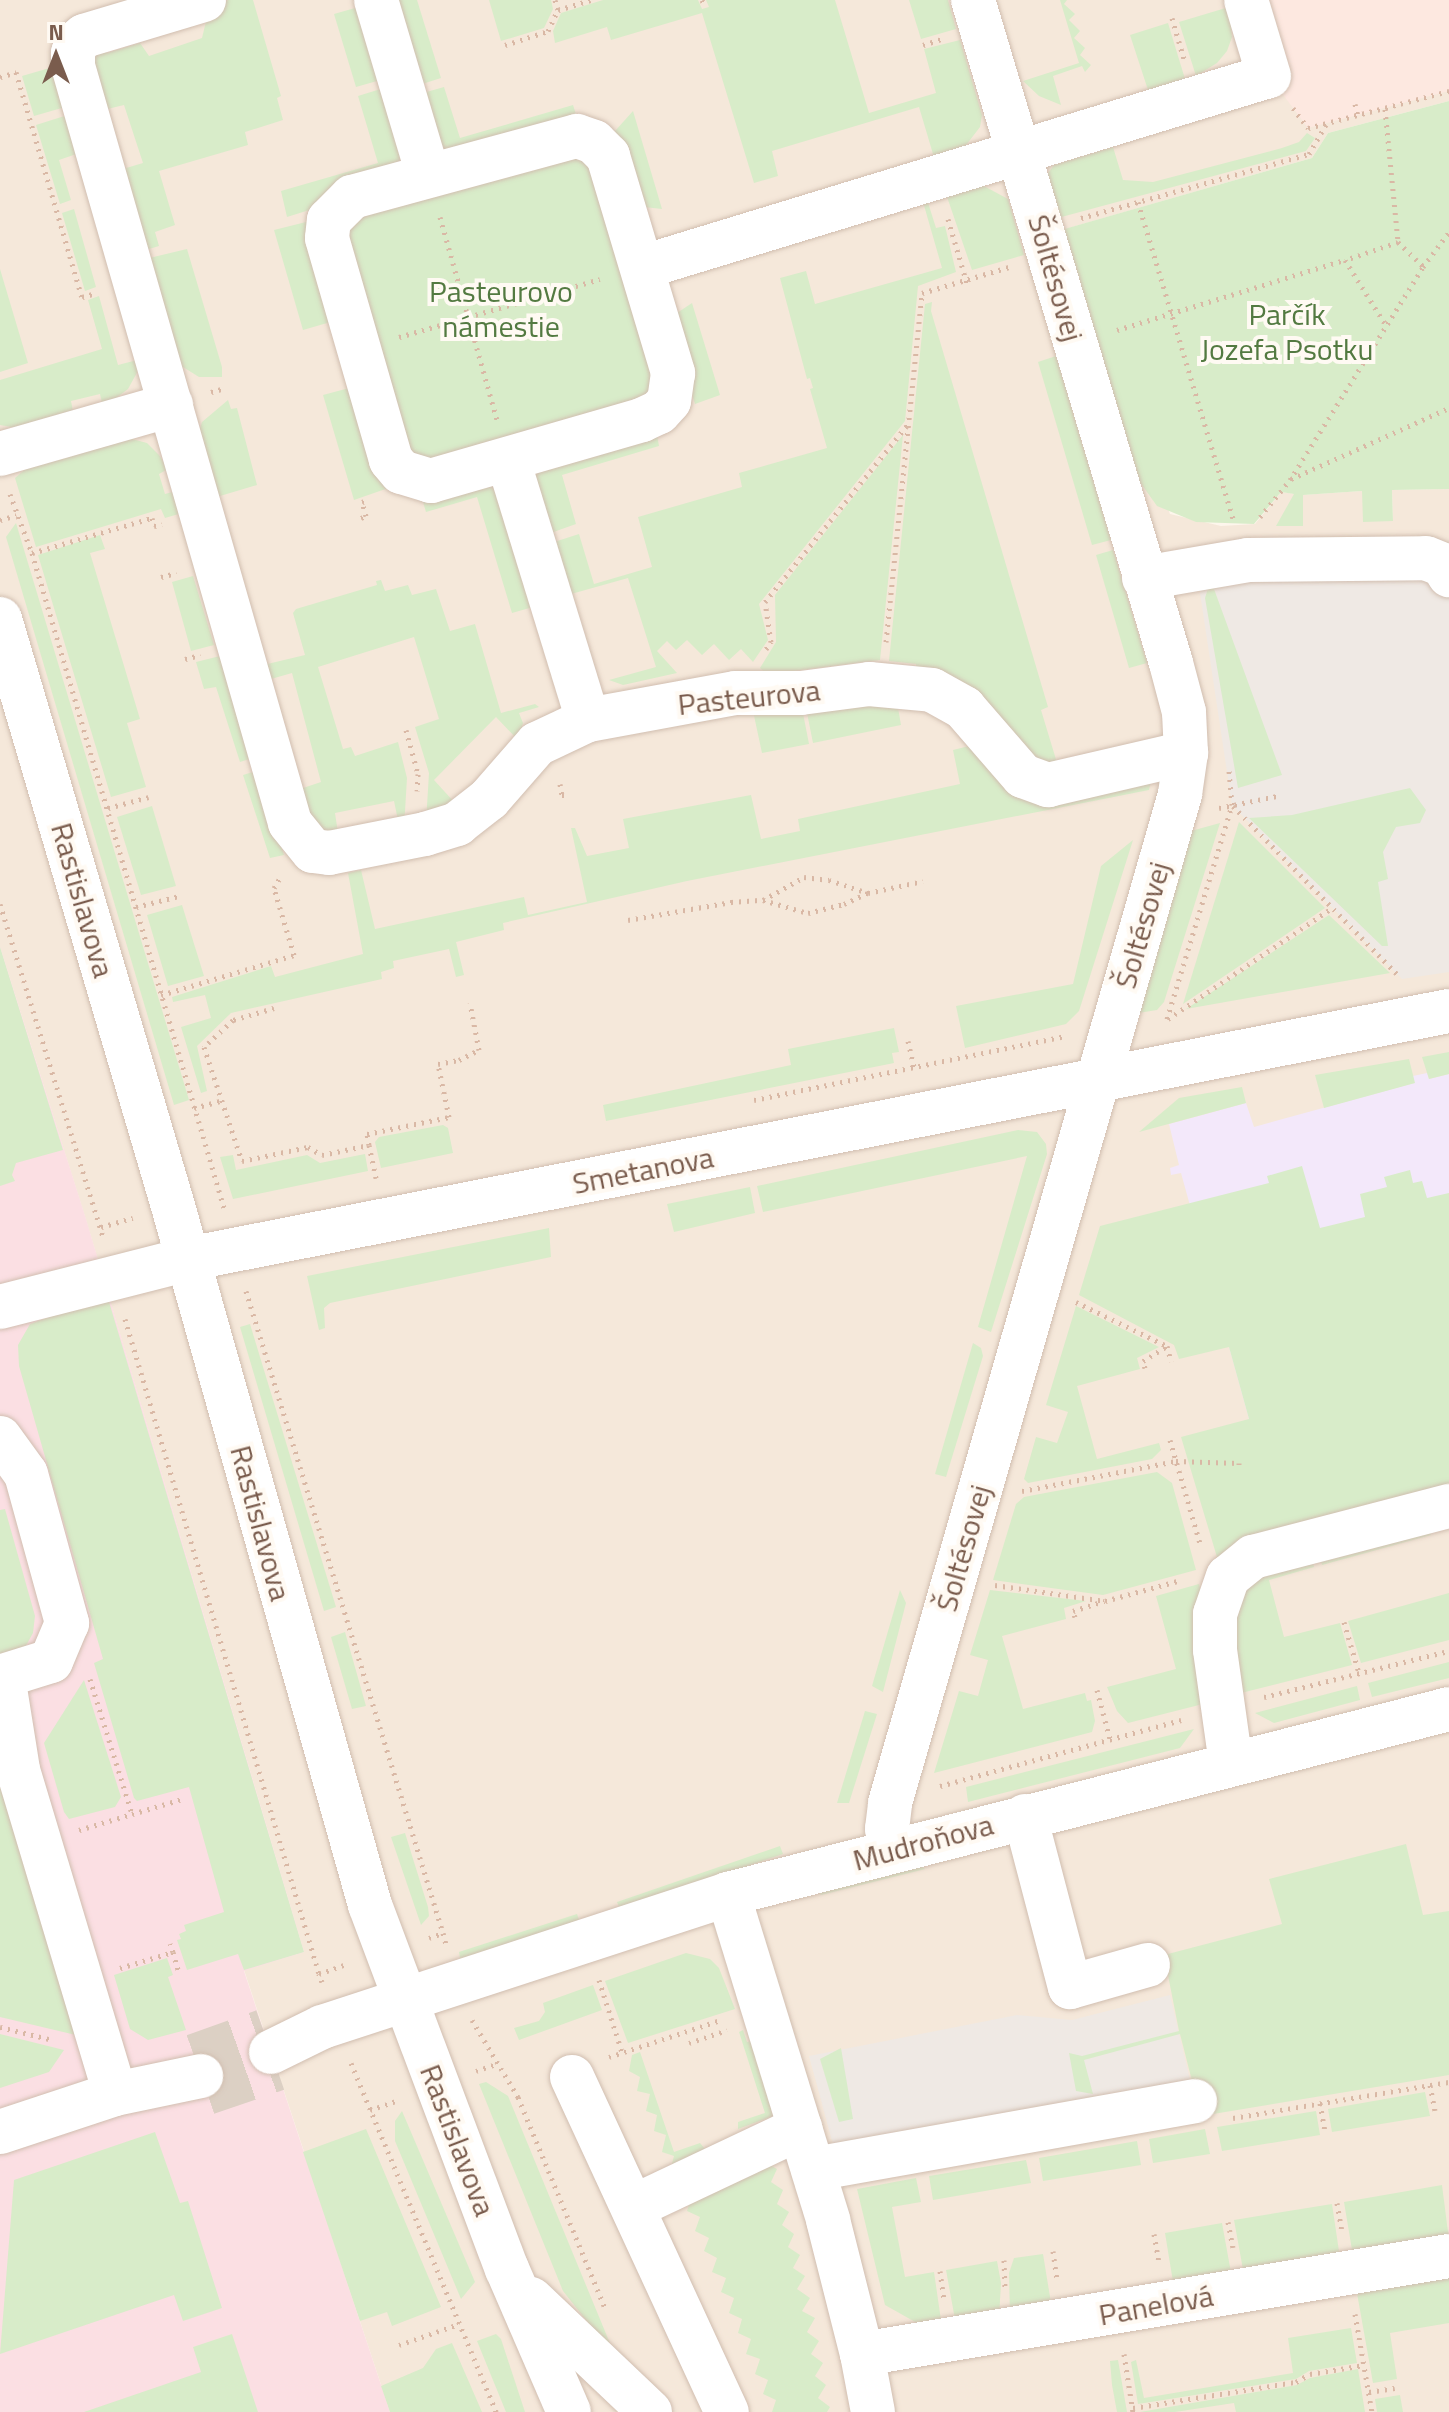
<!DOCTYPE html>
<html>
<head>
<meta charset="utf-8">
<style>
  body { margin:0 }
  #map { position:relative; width:1449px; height:2412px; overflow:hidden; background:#fdf6ec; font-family:"Titillium Web",sans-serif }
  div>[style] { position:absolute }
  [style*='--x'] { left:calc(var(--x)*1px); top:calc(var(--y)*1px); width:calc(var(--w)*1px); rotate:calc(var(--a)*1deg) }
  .residential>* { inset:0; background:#f5e8da }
  .commercial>* { inset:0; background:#fde8e0 }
  .industrial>* { inset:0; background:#efe9e4 }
  .education>* { inset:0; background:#f3e8fa }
  .medical>* { inset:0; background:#fbdfe3 }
  .green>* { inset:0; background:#d8ecc9 }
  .minor-tunnel>* { height:44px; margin-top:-22px; transform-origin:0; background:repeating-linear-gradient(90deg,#dcd0c4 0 44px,transparent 0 66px) }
  .path>* { height:5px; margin-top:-2.5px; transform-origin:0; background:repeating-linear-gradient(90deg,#d9b8a5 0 2px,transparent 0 8px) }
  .roads { filter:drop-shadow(0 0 2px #d1beb0) drop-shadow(0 0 2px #d1beb0) }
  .minor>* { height:44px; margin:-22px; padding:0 22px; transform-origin:22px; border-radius:22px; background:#fff }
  span { translate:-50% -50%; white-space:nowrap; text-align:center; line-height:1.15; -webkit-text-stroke:8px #fffaf3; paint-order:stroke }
  .street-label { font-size:30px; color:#7a5c4d }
  .park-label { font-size:30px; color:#537a41 }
  .north { position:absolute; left:16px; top:16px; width:80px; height:80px; -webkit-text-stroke:6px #fffaf3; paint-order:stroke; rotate:0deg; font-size:22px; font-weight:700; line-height:32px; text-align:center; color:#7a5c4d }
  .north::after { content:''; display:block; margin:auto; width:28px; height:36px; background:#7a5c4d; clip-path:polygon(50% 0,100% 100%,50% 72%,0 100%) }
</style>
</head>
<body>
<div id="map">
  <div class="residential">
    <div style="clip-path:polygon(0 0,1449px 0,1449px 101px,1328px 133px,1312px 158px,1062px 230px,1170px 514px,1221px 526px,1255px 524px,1281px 492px,1302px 495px,1362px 491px,1393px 521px,1392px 490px,1449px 489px,1449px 2412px,390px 2412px,244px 1970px,304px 1952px,86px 1220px,0 947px)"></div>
  </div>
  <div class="commercial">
    <div style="clip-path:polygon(1246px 0,1449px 0,1449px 91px,1308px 128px,1269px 76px)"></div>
  </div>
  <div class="industrial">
    <div style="clip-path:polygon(1449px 575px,1449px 972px,1402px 979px,1232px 805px,1200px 593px,1206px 578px)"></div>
    <div style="clip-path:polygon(1170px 1995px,1195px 2101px,838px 2163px,809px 2056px,1017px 2015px,1072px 2020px)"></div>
  </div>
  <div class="education">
    <div style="clip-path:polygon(1427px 1073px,1429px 1079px,1449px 1074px,1449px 1434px,1249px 1419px,1181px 1173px,1171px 1175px,1170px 1168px,1179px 1165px,1169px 1124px,1246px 1103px,1254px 1127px,1414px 1083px,1413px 1076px)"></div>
  </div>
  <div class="medical">
    <div style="clip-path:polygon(0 947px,86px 1219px,304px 1952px,244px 1971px,390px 2412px,0 2412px)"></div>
  </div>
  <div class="green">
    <div style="clip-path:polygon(228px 0,253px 0,281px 96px,277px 98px,283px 120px,245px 132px,248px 145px,159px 171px,175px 225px,155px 232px,159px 246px,139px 252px,116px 171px,143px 163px,124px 105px,99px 111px,80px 47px,101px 41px,107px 53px,140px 43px,149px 56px,202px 38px,209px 9px)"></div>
    <div style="clip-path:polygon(392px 0,417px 0,441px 78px,413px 87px)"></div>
    <div style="clip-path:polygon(489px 0,551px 0,553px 9px,544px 28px,501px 41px)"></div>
    <div style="clip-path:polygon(603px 0,698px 0,702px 9px,709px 7px,706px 0,835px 0,869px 113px,936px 93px,924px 49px,960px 40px,982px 115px,980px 127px,960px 153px,936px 164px,919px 107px,772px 151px,778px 176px,754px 183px,702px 13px,611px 40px,607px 27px,555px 43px,553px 31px,561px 13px)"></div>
    <div style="clip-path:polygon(909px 0,948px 0,956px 29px,921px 39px)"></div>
    <div style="clip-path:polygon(1060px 0,1067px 0,1064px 4px,1075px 14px,1069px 20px,1080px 31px,1074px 38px,1085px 48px,1080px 55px,1091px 65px,1085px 72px,1082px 66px,1053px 76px,1061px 105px,1039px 96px,1023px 81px,1079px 63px)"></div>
    <div style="clip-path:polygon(362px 6px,384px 79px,356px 87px,334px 14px)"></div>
    <div style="clip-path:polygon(1229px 7px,1232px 37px,1227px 51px,1217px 63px,1196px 76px,1179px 22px)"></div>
    <div style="clip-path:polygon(1168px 23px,1185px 79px,1148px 90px,1130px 35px)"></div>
    <div style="clip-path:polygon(60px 65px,72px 105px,34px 116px,22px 76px)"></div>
    <div style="clip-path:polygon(387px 87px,401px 158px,395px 169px,319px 207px,287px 217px,281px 191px,378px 163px,358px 96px)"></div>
    <div style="clip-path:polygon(444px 87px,460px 138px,573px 105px,580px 127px,452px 151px,442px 149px,416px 95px)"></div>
    <div style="clip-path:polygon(1449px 101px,1449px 489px,1392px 490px,1393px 521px,1363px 522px,1362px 491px,1303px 495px,1303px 526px,1276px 526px,1294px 494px,1281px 492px,1254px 524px,1196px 522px,1157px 506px,1137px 478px,1061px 230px,1312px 158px,1328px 133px)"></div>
    <div style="clip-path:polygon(633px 111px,662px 209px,644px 207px,606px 141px)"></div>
    <div style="clip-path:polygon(74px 113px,85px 151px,59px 160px,71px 200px,60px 204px,36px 125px)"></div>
    <div style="clip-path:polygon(1307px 133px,1315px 138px,1306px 151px,1054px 219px,1046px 176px,1054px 165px,1113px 147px,1123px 180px,1153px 182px,1282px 148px,1299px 142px)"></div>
    <div style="clip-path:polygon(577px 136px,673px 388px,415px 479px,329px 220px)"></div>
    <div style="clip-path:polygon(982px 185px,1008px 199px,1024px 255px,972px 270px,944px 188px)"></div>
    <div style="clip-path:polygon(925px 193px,936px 228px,945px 226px,956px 272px,918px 286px,905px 421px,759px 604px,768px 640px,753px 662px,741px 649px,729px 660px,714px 644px,702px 655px,687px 640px,676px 650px,667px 641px,657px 651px,677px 673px,623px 685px,609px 680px,656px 667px,628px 578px,564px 596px,548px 544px,579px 534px,594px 584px,652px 567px,638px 517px,742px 487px,739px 473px,827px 448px,810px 389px,813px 388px,810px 378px,807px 379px,780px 278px,806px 271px,815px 304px,942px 268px,921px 195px)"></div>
    <div style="clip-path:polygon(74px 209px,96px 287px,85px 291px,62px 213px)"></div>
    <div style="clip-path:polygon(314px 220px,334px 321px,303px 330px,274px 230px)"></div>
    <div style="clip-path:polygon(187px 249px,222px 367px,222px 377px,199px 377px,175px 362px,141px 260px)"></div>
    <div style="clip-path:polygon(0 269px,28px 363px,0 372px)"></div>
    <div style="clip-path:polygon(99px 296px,118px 365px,145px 358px,128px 389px,103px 408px,100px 394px,71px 401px,74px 416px,17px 428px,0 425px,0 380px,102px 349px,88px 300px)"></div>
    <div style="clip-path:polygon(932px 302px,931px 311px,1048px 707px,1041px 710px,1058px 766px,1045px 770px,916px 672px,916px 664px,889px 661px,925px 304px)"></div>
    <div style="clip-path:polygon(692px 303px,720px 395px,695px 404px,686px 375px,677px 313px)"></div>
    <div style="clip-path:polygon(1056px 356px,1111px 540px,1092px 545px,1038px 362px)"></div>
    <div style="clip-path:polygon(353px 387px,394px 486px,354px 500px,323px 395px)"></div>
    <div style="clip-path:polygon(228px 400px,231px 409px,237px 408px,257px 485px,210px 499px,199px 431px,202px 422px)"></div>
    <div style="clip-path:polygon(655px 425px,659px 446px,562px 475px,576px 524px,545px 535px,533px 480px,538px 469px)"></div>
    <div style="clip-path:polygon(903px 435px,880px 660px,793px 671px,776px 683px,760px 668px,776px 642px,775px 595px)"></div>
    <div style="clip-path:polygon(128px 438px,147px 443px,159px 455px,168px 469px,159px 474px,165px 494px,176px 491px,182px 513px,165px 518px,161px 509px,36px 547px,15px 478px,29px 466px)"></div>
    <div style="clip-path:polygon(487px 483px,500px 489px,540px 605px,512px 613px,477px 497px,426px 512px,421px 495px)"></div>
    <div style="clip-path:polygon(16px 523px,189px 1100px,174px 1105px,6px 537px)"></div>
    <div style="clip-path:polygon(100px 535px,105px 549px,90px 553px,140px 719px,127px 723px,146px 787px,111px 797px,38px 555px)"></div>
    <div style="clip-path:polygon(1113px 550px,1147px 663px,1129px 668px,1096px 555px)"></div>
    <div style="clip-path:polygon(193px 576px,214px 645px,191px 651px,172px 582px)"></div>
    <div style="clip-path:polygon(1247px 577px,1214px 589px,1282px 775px,1238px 788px,1205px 598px,1210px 582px)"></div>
    <div style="clip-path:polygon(381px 580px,385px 591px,408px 585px,412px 595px,436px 589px,450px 631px,475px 624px,501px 713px,535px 704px,539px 707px,519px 713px,523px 723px,518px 740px,496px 717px,434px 780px,455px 803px,426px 822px,429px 773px,415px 727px,439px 719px,414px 637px,318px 667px,343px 749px,351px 747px,355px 756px,398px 742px,407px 778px,404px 828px,400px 830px,394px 801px,335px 813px,339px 840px,325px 837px,294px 791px,321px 782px,292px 673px,264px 681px,259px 666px,305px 655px,293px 613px,296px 609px,377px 585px,376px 581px)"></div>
    <div style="clip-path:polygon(224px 655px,255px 757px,240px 762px,216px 687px,204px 689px,196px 662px)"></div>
    <div style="clip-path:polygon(896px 696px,901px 725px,813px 743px,805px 703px)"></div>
    <div style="clip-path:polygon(801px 703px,809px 744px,762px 753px,753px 711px)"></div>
    <div style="clip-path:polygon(981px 743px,1011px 781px,1153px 772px,1149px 790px,687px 881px,503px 923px,504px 930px,456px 942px,464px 975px,456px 977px,449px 949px,393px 961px,394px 968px,381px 972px,382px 979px,231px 1013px,197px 1046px,207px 1091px,201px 1093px,181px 1027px,211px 1018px,205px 995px,173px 1002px,172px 997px,271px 966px,275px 977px,363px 954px,348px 873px,361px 870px,375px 929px,524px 897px,528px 915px,587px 902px,571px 828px,575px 828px,587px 856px,629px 848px,623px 819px,751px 795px,761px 839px,800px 831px,798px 819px,960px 784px,953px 750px)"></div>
    <div style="clip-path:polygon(259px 770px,284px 855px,270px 858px,243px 775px)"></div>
    <div style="clip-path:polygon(1410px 788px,1426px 810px,1420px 823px,1396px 827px,1383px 852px,1388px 879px,1378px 882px,1388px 946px,1382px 946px,1249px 818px,1292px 815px)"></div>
    <div style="clip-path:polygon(152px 806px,176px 886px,141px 895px,117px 817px)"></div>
    <div style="clip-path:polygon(1239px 822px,1325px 908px,1183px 1004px)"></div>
    <div style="clip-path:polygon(1220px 823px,1164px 1002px,1157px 1010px,1132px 1014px,1191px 831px)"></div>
    <div style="clip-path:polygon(1133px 840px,1079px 1011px,1066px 1024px,965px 1048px,956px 1006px,1073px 984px,1101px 866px)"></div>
    <div style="clip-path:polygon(182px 905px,204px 976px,168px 986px,147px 915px)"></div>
    <div style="clip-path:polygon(1329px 915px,1390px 973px,1186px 1009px)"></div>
    <div style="clip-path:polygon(0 947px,63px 1150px,16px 1163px,12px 1175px,15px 1181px,0 1186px)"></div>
    <div style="clip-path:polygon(894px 1028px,899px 1052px,892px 1053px,894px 1063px,606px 1121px,603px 1105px,791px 1065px,788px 1049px)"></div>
    <div style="clip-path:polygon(1449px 1052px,1449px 1074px,1429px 1079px,1422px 1057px)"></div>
    <div style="clip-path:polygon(1409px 1059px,1415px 1083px,1324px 1108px,1315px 1075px)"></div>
    <div style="clip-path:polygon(1242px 1087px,1246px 1103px,1139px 1132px,1179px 1098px)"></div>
    <div style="clip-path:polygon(443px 1125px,448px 1128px,453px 1153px,381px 1168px,375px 1142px,379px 1137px)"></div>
    <div style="clip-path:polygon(1018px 1130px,1037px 1132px,1046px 1144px,1047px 1154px,991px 1332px,978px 1327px,1027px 1156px,763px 1212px,757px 1186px)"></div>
    <div style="clip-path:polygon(365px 1154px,368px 1171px,233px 1199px,220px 1157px,233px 1155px,236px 1170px,307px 1155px,320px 1163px)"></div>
    <div style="clip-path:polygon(1302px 1166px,1320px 1228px,1365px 1217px,1360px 1194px,1387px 1187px,1384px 1177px,1410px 1170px,1413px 1183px,1422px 1181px,1427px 1198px,1449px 1193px,1449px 1491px,1220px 1567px,1181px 1437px,1249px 1419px,1229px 1347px,1179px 1359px,1174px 1345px,1079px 1295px,1100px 1226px,1269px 1183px,1267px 1176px)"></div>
    <div style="clip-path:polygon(750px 1187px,755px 1213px,674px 1232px,667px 1204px)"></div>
    <div style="clip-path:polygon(549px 1228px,551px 1257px,330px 1303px,324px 1308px,325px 1328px,319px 1330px,307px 1276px)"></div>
    <div style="clip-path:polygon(107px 1295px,304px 1952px,244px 1970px,238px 1954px,187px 1970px,177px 1940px,181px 1939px,179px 1934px,186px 1931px,184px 1925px,224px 1912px,189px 1787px,137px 1801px,134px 1798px,94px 1663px,103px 1659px,19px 1366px,18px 1345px,30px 1324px)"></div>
    <div style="clip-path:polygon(1076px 1306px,1159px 1347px,1137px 1358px,1140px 1369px,1077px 1386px,1097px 1459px,1159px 1443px,1161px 1450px,1152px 1459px,1028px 1483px,1024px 1479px,1036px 1437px,1057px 1443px,1068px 1412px,1046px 1405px)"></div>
    <div style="clip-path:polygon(250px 1324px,336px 1607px,324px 1611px,240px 1327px)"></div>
    <div style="clip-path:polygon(973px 1343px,981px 1348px,983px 1356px,946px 1477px,935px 1474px)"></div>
    <div style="clip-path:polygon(1157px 1472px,1172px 1483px,1196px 1570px,1103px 1595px,993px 1580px,1016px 1504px,1024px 1497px)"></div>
    <div style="clip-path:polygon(5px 1509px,35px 1616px,33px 1633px,22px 1653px,0 1659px,0 1510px)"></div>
    <div style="clip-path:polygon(1428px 1523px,1431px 1535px,1322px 1565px,1319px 1552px)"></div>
    <div style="clip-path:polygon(1311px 1555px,1314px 1567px,1269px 1580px,1284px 1637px,1340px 1623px,1352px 1665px,1241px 1693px,1230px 1641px,1241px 1583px)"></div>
    <div style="clip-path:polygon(1199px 1584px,1204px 1602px,1203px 1704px,1128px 1723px,1117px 1711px,1107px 1687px,1176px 1669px,1156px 1596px)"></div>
    <div style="clip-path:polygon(900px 1590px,906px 1603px,883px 1692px,872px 1686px)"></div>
    <div style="clip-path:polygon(990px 1590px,1086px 1601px,1064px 1608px,1066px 1619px,1002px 1636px,1023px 1709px,1085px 1693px,1087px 1701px,1091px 1700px,1095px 1721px,1092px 1732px,934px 1773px,959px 1691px,978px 1696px,988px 1660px,970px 1655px)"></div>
    <div style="clip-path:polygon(1449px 1593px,1449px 1640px,1361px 1663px,1348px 1621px)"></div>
    <div style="clip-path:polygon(345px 1632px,366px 1706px,352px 1709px,331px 1637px)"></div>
    <div style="clip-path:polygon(1449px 1662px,1449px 1678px,1372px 1697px,1368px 1683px)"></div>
    <div style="clip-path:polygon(84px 1680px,121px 1797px,115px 1807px,69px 1819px,64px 1812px,44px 1743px)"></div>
    <div style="clip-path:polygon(1357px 1686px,1360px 1700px,1274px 1723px,1255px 1713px)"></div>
    <div style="clip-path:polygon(865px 1711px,877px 1714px,849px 1803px,837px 1803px)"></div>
    <div style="clip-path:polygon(1194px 1729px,1180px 1748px,968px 1802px,966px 1787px)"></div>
    <div style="clip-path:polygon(0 1770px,80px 2036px,0 2017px)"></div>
    <div style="clip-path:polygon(405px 1833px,428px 1907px,429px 1916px,421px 1925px,391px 1837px)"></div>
    <div style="clip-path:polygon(1406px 1844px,1423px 1915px,1449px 1911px,1449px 2075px,1201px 2116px,1180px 2034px,1084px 2060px,1093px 2094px,1076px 2091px,1069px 2053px,1082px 2056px,1179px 2031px,1164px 1955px,1282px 1924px,1269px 1879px)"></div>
    <div style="clip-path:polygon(780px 1846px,783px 1854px,620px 1909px,617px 1902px)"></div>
    <div style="clip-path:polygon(920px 1865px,925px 1869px,821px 1895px,810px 1885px)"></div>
    <div style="clip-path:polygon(577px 1914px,580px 1923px,478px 1956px,460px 1958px,459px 1952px)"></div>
    <div style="clip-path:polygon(686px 1953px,710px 1959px,719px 1968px,735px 2009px,628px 2043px,605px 1981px)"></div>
    <div style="clip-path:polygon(167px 1958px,173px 1975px,168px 1977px,186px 2030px,148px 2040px,130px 2029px,114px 1975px)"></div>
    <div style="clip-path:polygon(593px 1985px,602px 2010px,519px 2040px,514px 2028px,539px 2021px,545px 2012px,543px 2003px)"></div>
    <div style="clip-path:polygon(743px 2030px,747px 2042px,752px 2041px,773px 2116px,738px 2129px,738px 2122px,765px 2113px,739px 2032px)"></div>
    <div style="clip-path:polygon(0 2034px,64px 2050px,49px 2072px,0 2088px)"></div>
    <div style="clip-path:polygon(841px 2048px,853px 2119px,839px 2122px,820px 2059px)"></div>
    <div style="clip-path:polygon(640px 2052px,674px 2152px,700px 2143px,705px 2149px,670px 2171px,674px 2156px,662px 2152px,666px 2135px,654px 2131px,657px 2115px,646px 2111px,650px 2094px,637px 2091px,640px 2077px,629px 2071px,632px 2055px)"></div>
    <div style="clip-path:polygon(486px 2082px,508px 2096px,616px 2358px,563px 2291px,479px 2084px)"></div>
    <div style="clip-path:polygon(1425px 2092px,1430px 2116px,1332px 2132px,1328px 2109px)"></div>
    <div style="clip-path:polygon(402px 2111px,475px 2282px,461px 2299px,395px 2141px,395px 2121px)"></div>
    <div style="clip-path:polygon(1316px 2111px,1320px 2135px,1222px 2151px,1217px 2127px)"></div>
    <div style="clip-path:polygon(366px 2129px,441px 2307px,392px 2326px,387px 2312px,360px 2321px,303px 2152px)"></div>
    <div style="clip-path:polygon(1205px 2129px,1210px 2154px,1153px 2163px,1149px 2139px)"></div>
    <div style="clip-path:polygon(155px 2132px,180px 2203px,188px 2201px,222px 2308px,183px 2321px,174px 2295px,0 2354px,14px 2180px)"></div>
    <div style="clip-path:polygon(1137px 2141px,1141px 2165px,1043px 2181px,1039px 2158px)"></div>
    <div style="clip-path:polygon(762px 2160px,777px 2169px,771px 2182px,783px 2190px,777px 2204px,789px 2212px,782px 2225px,794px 2234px,788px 2247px,800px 2255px,793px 2268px,805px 2276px,797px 2289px,810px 2298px,802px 2311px,815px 2318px,807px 2332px,819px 2341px,811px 2354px,823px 2363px,815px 2376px,826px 2385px,818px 2398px,830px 2407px,827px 2412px,772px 2412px,776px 2400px,763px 2394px,768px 2380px,755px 2374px,760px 2359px,746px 2354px,751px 2339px,738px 2333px,742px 2319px,729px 2313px,734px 2298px,721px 2292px,726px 2278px,712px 2272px,717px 2258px,704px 2251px,709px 2238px,695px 2231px,700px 2217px,687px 2211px,691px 2198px)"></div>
    <div style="clip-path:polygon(1026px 2160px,1031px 2183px,933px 2200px,929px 2176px)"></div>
    <div style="clip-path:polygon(916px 2178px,921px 2202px,892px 2207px,905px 2277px,934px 2272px,942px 2327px,917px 2323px,885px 2305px,857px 2189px)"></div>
    <div style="clip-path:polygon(1442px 2185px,1449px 2240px,1353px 2256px,1344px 2202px)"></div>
    <div style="clip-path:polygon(1332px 2204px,1340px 2258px,1244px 2275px,1234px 2220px)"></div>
    <div style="clip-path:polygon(1222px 2223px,1232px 2278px,1174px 2288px,1165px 2233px)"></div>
    <div style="clip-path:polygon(1043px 2254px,1052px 2309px,1010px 2316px,1009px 2273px,1014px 2258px)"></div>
    <div style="clip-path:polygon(997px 2261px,1001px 2283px,999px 2318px,956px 2325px,946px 2270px)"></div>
    <div style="clip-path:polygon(1449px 2277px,1449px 2323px,1390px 2333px,1397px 2379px,1373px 2383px,1355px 2282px)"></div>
    <div style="clip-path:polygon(1351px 2328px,1357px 2363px,1309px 2371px,1296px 2379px,1138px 2404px,1131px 2362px,1136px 2360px,1144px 2398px,1293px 2373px,1288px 2338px)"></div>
    <div style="clip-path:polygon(232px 2334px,258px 2412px,84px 2412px,201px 2372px,193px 2347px)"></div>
    <div style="clip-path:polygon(496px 2334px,501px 2339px,525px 2412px,506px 2412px,477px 2341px)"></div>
    <div style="clip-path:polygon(452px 2343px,482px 2412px,390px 2412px,381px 2386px,423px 2368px,436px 2349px)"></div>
    <div style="clip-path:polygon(1118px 2360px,1127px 2412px,1117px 2412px,1112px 2385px,1110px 2361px)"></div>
    <div style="clip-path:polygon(1358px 2369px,1365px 2412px,1236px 2412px,1234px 2403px,1175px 2412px,1140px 2412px,1297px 2385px,1310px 2378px)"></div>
    <div style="clip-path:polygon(1400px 2395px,1403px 2412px,1377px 2412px,1375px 2399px)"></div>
  </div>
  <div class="minor-tunnel">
    <div style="--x:194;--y:2056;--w:74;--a:-19.7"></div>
    <div style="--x:207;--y:2093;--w:74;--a:-18.9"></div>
  </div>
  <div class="path">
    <div style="--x:555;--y:0;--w:10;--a:73"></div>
    <div style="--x:702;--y:0;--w:7;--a:63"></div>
    <div style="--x:1172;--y:18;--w:43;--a:73.7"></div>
    <div style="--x:505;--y:45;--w:45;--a:-18"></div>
    <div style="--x:548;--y:31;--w:23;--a:-65"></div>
    <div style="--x:558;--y:10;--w:34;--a:-17"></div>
    <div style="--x:923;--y:45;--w:19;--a:-18"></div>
    <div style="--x:0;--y:77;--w:17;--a:-17"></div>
    <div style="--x:16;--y:72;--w:234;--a:73.7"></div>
    <div style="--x:82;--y:297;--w:15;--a:-16"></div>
    <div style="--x:1355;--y:104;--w:12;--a:76"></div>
    <div style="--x:1293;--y:108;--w:25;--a:53"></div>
    <div style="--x:1308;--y:128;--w:146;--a:-14.7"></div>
    <div style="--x:1385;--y:109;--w:134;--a:84.4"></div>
    <div style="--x:1398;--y:242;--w:56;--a:161.2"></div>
    <div style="--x:1345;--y:260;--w:79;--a:57.9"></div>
    <div style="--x:1138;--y:202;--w:331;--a:73.3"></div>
    <div style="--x:440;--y:217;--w:211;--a:74.3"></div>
    <div style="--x:1081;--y:218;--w:237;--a:-15.7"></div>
    <div style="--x:1309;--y:154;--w:34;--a:-60"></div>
    <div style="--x:948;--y:219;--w:71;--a:73.6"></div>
    <div style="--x:1398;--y:242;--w:35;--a:44"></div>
    <div style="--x:1117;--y:330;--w:239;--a:-17.1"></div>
    <div style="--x:399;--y:337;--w:209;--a:-16.1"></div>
    <div style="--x:211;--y:392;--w:15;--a:-16"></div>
    <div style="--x:1291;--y:479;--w:173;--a:-24.2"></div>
    <div style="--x:10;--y:494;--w:63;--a:69.6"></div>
    <div style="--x:32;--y:553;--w:683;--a:73.66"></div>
    <div style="--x:1260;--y:517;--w:48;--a:-51"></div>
    <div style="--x:1290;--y:480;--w:251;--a:-58"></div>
    <div style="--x:1423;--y:267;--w:44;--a:-53.4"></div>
    <div style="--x:361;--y:518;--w:5;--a:-22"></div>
    <div style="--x:366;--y:516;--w:15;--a:-106"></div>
    <div style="--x:362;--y:502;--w:6;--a:-18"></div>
    <div style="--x:0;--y:520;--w:17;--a:-17"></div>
    <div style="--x:32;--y:553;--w:125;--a:-16.3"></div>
    <div style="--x:152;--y:518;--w:8;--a:76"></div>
    <div style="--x:154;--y:526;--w:8;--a:-14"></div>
    <div style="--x:161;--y:577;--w:16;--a:-15"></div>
    <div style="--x:886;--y:642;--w:351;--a:-84.1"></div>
    <div style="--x:922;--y:293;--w:91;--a:-16.6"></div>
    <div style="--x:766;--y:649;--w:9;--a:-54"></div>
    <div style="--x:771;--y:642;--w:40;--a:-98.5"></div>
    <div style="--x:765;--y:602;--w:228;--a:-51.2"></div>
    <div style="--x:185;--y:659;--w:16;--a:-15"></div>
    <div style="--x:406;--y:730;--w:46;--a:74.7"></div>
    <div style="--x:418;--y:774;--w:17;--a:93"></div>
    <div style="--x:560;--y:784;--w:11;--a:80"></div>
    <div style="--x:562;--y:795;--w:3;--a:0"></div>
    <div style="--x:1233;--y:806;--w:238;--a:45.7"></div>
    <div style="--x:108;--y:808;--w:42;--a:-15"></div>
    <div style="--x:1219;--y:808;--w:59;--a:-11.7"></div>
    <div style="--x:763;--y:900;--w:47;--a:16.1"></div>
    <div style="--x:808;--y:913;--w:37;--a:-14"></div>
    <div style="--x:844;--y:904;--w:26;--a:-25"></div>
    <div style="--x:868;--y:893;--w:56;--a:-12.3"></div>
    <div style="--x:0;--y:904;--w:348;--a:72.8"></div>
    <div style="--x:136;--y:907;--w:44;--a:-14.3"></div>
    <div style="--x:628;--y:920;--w:105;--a:-9.9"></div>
    <div style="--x:731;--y:902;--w:32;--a:-4"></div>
    <div style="--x:763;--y:900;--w:47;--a:-29.3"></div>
    <div style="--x:804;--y:877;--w:25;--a:7"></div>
    <div style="--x:829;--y:880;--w:41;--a:18.4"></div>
    <div style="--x:161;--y:995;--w:139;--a:-16.7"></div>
    <div style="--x:294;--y:955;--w:70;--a:-106.6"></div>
    <div style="--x:274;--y:888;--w:14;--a:-60"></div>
    <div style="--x:274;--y:1008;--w:43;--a:163.7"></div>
    <div style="--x:233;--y:1020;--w:40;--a:137"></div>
    <div style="--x:204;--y:1047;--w:120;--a:71.6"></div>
    <div style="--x:242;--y:1161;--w:67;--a:-12"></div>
    <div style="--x:308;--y:1147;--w:16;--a:30"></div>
    <div style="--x:322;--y:1155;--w:48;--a:-12"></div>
    <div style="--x:369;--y:1145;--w:34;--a:78"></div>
    <div style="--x:1167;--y:1019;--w:224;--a:-73.1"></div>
    <div style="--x:1232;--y:805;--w:35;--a:-95"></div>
    <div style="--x:1168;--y:1019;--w:198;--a:-34.1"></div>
    <div style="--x:908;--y:1041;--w:27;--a:77"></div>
    <div style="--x:754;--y:1100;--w:318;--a:-11.6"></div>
    <div style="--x:194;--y:1108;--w:30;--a:-15"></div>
    <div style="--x:369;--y:1145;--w:11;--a:-100"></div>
    <div style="--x:367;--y:1134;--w:84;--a:-11.7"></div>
    <div style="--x:449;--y:1117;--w:54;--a:-101.7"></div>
    <div style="--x:438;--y:1064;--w:21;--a:-11"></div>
    <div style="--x:459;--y:1060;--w:22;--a:-27"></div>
    <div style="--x:479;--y:1050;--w:48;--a:-100.8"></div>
    <div style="--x:101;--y:1227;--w:33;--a:-16"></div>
    <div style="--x:246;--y:1291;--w:672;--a:72.94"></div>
    <div style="--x:1076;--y:1302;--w:101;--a:25.8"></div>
    <div style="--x:1167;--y:1346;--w:16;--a:75"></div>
    <div style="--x:125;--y:1319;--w:683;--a:73.5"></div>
    <div style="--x:1145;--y:1368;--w:7;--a:-106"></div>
    <div style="--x:1143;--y:1361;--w:28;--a:-32"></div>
    <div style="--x:1170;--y:1440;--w:107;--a:73.8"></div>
    <div style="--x:1022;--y:1491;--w:157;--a:-11"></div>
    <div style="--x:1176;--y:1461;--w:63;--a:1.8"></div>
    <div style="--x:1239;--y:1463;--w:5;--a:90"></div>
    <div style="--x:995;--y:1585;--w:111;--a:8.3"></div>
    <div style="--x:1105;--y:1601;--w:79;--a:-15.4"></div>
    <div style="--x:1075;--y:1617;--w:6;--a:-108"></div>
    <div style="--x:1073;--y:1611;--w:33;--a:-18"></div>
    <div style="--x:1344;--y:1622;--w:53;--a:73.6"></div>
    <div style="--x:90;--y:1679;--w:141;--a:72.7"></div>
    <div style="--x:132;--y:1814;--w:52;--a:-16.7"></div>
    <div style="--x:1097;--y:1690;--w:51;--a:75.1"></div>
    <div style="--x:1264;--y:1697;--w:191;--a:-14"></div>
    <div style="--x:940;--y:1786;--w:250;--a:-15.3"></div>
    <div style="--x:79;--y:1830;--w:55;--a:-16.8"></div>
    <div style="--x:429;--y:1938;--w:15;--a:-20"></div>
    <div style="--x:443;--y:1933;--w:11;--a:75"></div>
    <div style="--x:173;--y:1952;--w:22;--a:74"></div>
    <div style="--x:120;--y:1968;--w:55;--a:-16.8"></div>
    <div style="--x:173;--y:1952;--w:9;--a:-108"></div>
    <div style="--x:599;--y:1980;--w:76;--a:72.3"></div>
    <div style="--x:322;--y:1982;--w:9;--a:-111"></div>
    <div style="--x:319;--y:1974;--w:30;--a:-20"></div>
    <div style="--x:472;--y:2020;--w:90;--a:59.1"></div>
    <div style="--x:518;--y:2097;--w:228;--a:67.6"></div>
    <div style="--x:0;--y:2027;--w:55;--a:13.8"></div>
    <div style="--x:689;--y:2043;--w:40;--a:-18.9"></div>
    <div style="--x:609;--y:2057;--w:118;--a:-18.3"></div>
    <div style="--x:351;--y:2063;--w:378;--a:67.4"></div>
    <div style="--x:476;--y:2071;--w:21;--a:-19"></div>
    <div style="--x:1430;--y:2085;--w:26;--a:79"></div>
    <div style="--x:1320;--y:2103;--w:27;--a:80"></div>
    <div style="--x:370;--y:2110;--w:31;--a:-19"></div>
    <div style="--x:1233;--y:2118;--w:219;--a:-9.5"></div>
    <div style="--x:1337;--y:2203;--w:27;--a:80"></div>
    <div style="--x:1228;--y:2222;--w:26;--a:79"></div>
    <div style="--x:1154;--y:2234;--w:27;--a:80"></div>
    <div style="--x:1053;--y:2251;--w:27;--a:82"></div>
    <div style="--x:1004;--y:2260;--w:29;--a:88"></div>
    <div style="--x:940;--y:2271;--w:27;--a:82"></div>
    <div style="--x:1355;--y:2314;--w:99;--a:80.2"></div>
    <div style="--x:399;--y:2345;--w:64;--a:-19.3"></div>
    <div style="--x:1124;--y:2354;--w:59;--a:81.2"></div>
    <div style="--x:1369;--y:2392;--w:26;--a:-9"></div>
    <div style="--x:1133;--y:2408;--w:165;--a:-9.1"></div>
    <div style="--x:1296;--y:2382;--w:16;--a:-30"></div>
    <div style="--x:1310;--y:2374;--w:55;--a:-9.5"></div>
  </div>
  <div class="roads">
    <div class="minor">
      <div style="--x:204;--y:0;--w:125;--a:163.3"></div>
      <div style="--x:84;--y:36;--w:9;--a:139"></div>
      <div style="--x:77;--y:42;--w:12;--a:110"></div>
      <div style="--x:73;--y:53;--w:13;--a:90"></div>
      <div style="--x:73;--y:66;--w:787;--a:74"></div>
      <div style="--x:290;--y:823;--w:36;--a:51"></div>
      <div style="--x:313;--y:851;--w:16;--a:7"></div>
      <div style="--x:329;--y:853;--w:98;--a:-11.2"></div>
      <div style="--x:425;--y:834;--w:34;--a:-17"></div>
      <div style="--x:457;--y:824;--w:41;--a:-38"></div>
      <div style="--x:489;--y:799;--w:73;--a:-48.9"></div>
      <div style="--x:537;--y:744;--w:56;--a:-25.2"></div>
      <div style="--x:588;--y:720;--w:149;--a:-10.4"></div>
      <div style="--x:735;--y:693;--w:66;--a:0"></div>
      <div style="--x:801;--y:693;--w:69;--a:-7.5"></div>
      <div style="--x:869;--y:684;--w:63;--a:5.4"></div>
      <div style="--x:932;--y:690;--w:37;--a:29"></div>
      <div style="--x:964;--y:708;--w:90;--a:49.1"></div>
      <div style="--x:1023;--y:776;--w:27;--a:20"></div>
      <div style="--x:1048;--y:785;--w:142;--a:-13.1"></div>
      <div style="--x:376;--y:0;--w:182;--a:73.4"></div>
      <div style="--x:577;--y:136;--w:18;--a:19"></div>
      <div style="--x:594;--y:142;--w:20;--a:45"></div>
      <div style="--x:608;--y:156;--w:227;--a:73.3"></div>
      <div style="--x:673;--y:373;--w:28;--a:98"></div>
      <div style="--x:669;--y:401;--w:15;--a:132"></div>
      <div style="--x:659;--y:412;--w:19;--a:155"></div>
      <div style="--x:642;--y:420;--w:220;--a:163.9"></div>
      <div style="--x:431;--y:481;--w:31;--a:-163"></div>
      <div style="--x:401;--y:472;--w:16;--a:-130"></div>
      <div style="--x:391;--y:460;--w:231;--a:-106.1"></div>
      <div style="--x:327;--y:238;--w:18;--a:-84"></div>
      <div style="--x:329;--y:220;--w:33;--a:-45"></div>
      <div style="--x:352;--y:197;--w:233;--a:-15.2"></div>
      <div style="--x:643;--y:267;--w:654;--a:-16.97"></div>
      <div style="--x:1269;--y:76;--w:79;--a:-106.8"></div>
      <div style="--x:0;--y:454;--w:178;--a:-16"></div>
      <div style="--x:508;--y:460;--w:272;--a:72.9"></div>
      <div style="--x:1144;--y:578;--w:106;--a:-9.8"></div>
      <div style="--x:1248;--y:560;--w:178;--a:-0.6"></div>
      <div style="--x:1426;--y:558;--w:18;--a:22"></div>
      <div style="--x:1443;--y:565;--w:12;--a:59"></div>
      <div style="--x:0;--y:619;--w:612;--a:73.58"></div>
      <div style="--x:173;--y:1206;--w:726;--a:74.26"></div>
      <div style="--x:370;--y:1905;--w:389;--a:69.4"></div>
      <div style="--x:507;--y:2269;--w:156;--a:66.6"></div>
      <div style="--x:0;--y:1307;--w:194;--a:-14.3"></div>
      <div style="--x:188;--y:1259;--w:1285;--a:-11.13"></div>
      <div style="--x:0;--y:1438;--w:44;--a:54.2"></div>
      <div style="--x:26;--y:1474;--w:155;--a:74.6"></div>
      <div style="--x:67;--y:1623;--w:41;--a:112.8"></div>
      <div style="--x:51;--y:1661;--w:53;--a:162.6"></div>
      <div style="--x:3;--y:1676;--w:95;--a:80.9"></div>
      <div style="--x:18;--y:1770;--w:338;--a:73.3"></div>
      <div style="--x:1231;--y:1764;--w:115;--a:-98"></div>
      <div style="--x:1215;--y:1650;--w:36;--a:-90"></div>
      <div style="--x:1215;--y:1614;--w:39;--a:-71"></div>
      <div style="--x:1228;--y:1577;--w:32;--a:-39"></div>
      <div style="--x:1253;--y:1557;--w:203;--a:-14.6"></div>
      <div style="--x:1025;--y:1816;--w:177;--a:75.3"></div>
      <div style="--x:1070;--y:1987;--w:81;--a:-15.8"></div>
      <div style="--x:892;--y:1850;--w:22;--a:-103"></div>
      <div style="--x:887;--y:1829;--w:26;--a:-83"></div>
      <div style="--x:890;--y:1803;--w:1050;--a:-73.96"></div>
      <div style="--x:1180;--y:794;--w:41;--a:-81.7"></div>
      <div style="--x:1186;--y:753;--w:41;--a:-92.8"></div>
      <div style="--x:1184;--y:712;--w:51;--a:-104.9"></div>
      <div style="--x:1171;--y:663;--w:692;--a:-106.63"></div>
      <div style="--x:728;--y:1894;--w:341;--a:72.9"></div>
      <div style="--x:828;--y:2220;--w:138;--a:75.8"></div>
      <div style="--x:862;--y:2354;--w:59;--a:79.3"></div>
      <div style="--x:271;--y:2052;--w:57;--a:-26.1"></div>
      <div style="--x:322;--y:2027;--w:427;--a:-18.1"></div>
      <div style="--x:728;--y:1894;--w:744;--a:-14.39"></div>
      <div style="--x:572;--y:2077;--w:369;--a:65.2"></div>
      <div style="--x:0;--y:2132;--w:121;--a:-18.3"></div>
      <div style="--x:115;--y:2094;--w:88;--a:-11.8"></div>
      <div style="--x:814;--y:2169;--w:387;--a:-10.1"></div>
      <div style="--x:633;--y:2207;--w:185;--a:-25.3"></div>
      <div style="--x:531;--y:2299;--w:164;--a:43.5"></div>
      <div style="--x:862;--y:2354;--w:595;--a:-9.48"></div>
    </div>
  </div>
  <div class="street-label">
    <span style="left:1056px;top:278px;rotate:74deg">Šoltésovej</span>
    <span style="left:749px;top:697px;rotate:-6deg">Pasteurova</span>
    <span style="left:83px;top:900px;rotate:74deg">Rastislavova</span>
    <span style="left:1142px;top:925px;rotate:-74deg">Šoltésovej</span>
    <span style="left:643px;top:1170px;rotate:-11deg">Smetanova</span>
    <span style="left:261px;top:1523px;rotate:75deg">Rastislavova</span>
    <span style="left:963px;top:1548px;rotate:-74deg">Šoltésovej</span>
    <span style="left:923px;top:1842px;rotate:-15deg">Mudroňova</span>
    <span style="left:458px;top:2140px;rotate:69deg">Rastislavova</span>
    <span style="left:1156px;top:2305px;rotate:-10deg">Panelová</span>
  </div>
  <div class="park-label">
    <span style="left:501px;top:308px">Pasteurovo<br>námestie</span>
    <span style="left:1287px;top:331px">Parčík<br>Jozefa Psotku</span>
  </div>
  <div class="north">N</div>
</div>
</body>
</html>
